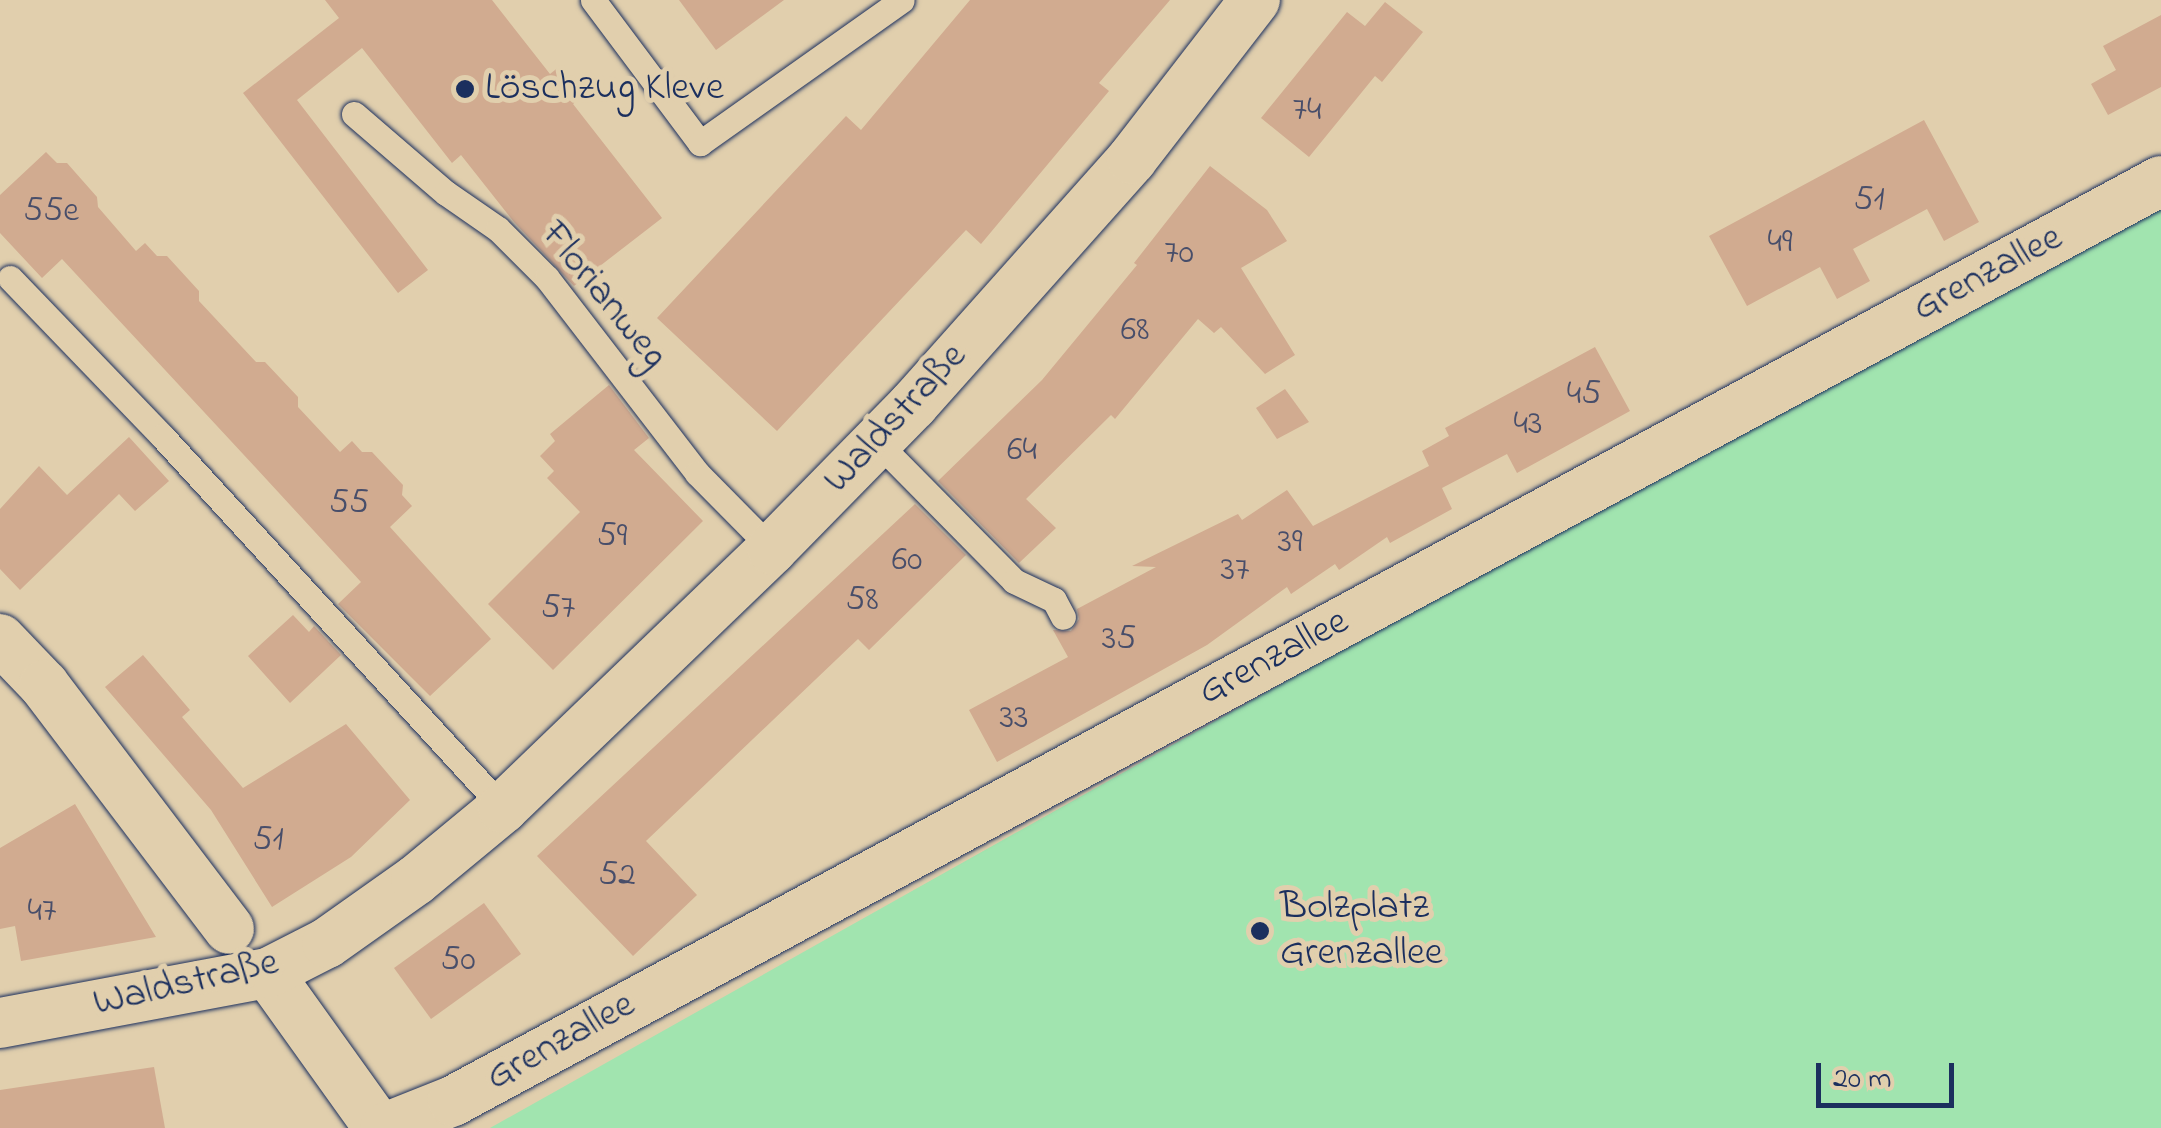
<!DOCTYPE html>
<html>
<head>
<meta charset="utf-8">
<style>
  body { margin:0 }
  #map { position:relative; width:2161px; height:1128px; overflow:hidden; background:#e1cfad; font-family:"Indie Flower",sans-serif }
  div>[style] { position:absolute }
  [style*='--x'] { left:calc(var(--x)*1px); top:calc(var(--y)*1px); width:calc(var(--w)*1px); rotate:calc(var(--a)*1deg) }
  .green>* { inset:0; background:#a1e4af }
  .building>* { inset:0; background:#d1ab90 }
  .roads { filter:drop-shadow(0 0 2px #1b2f5e) drop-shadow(0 0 2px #1b2f5e) }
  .service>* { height:25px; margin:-12.5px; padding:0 12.5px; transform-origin:12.5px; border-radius:12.5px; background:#e1cfad }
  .minor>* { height:50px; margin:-25px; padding:0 25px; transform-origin:25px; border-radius:25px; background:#e1cfad }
  .dots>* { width:28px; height:28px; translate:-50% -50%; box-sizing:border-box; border:5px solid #e1cfad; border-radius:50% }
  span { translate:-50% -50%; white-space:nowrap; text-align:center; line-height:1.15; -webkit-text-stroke:10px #e1cfad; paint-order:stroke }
  .number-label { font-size:35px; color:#484e6a }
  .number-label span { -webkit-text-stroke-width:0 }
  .poi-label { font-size:40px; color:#1b2f5e }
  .left { translate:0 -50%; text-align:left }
  .street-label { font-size:40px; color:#1b2f5e }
  .scale { position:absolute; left:1816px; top:1063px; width:138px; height:45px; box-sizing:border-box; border:5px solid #1b2f5e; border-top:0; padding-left:12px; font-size:30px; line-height:35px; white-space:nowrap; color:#1b2f5e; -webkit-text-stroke:8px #e1cfad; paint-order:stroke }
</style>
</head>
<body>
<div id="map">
  <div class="green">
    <div style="clip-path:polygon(2161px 190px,2161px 1128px,490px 1128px)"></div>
  </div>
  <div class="building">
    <div style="clip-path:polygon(325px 0,492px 0,550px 74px,560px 66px,584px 95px,573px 104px,662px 218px,574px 286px,514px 222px,461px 155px,452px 163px,362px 48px,297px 100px,428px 270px,398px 293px,243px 93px,339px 18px)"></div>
    <div style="clip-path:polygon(679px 0,784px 0,716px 50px)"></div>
    <div style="clip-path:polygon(970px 0,1170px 0,1099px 83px,1109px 91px,981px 244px,966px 230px,777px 431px,657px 318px,846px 116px,861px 130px)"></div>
    <div style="clip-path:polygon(1385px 2px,1423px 32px,1382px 82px,1375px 76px,1309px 157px,1261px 118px,1347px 12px,1365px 26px)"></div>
    <div style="clip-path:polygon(2161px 15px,2161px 87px,2108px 115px,2091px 84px,2116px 70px,2103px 46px)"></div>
    <div style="clip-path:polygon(1924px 120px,1979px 222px,1944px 241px,1927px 209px,1853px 249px,1870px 281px,1837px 299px,1820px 267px,1747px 306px,1709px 236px)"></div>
    <div style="clip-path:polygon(46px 152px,57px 163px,67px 163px,97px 197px,98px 207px,136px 251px,145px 243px,157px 256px,167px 256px,199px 291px,199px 301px,256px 362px,265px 362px,298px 397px,298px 407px,340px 452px,352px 441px,362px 452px,372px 452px,403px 485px,402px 495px,412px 506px,390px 527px,491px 639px,430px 696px,338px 604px,361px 582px,256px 468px,62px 259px,42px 278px,0 233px,0 195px)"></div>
    <div style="clip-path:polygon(1210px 166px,1267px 210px,1287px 241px,1241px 268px,1295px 355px,1265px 374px,1221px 327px,1214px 333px,1198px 319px,1115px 419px,1111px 415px,1026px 499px,1056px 528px,1019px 563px,938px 481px,1042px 380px,1137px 265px,1134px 263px)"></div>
    <div style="clip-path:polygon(1595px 347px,1630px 411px,1517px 473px,1507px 454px,1442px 488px,1452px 509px,1390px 543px,1387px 537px,1339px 570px,1335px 564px,1291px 594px,1287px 587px,1207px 645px,997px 762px,969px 710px,1068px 657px,1053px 630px,1071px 631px,1079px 619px,1077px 609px,1156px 567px,1132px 566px,1238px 514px,1242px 520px,1287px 490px,1313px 526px,1429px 466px,1422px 451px,1449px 436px,1445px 428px)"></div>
    <div style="clip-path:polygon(609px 385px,649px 438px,634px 450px,703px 521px,553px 670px,488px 604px,580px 512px,547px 478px,554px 471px,540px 456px,555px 441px,550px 434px)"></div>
    <div style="clip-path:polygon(1285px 389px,1309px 422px,1277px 439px,1256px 408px)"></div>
    <div style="clip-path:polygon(129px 437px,169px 481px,135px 511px,119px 494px,20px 590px,0 569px,0 509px,39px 466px,67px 495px)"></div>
    <div style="clip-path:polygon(915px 504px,966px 555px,869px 650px,858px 639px,646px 841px,697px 895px,633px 956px,537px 856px)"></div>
    <div style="clip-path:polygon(293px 615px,309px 632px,314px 626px,341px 655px,290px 703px,248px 656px)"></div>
    <div style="clip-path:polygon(143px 655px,190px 710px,182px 717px,243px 788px,346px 724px,410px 800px,351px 857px,272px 907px,211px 810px,105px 687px)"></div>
    <div style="clip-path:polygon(75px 804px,156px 937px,21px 961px,15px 926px,0 929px,0 848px)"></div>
    <div style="clip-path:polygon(484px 903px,521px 954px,431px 1019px,394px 968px)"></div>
    <div style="clip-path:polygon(154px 1067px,165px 1128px,0 1128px,0 1090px)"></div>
  </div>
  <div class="roads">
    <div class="service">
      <div style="--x:593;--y:0;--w:179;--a:53.2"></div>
      <div style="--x:700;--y:143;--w:247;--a:-35.3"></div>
      <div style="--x:354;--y:114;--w:121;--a:40.7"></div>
      <div style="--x:446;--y:193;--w:63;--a:34.7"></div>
      <div style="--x:498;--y:229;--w:69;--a:45"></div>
      <div style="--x:547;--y:278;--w:246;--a:52.4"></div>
      <div style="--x:697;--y:473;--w:107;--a:45.4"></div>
      <div style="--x:10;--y:278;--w:219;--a:46.1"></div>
      <div style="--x:162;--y:436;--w:505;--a:47.49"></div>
      <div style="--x:877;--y:442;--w:195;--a:45.4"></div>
      <div style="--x:1014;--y:581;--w:44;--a:25.4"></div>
      <div style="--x:1054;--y:600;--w:19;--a:62"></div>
    </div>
    <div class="minor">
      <div style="--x:0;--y:639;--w:64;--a:46.3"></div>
      <div style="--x:44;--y:685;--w:306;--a:52.8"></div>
      <div style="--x:268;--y:973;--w:191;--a:54.4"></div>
      <div style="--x:0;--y:1023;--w:273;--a:-10.6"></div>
      <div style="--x:268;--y:973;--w:66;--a:-27"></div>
      <div style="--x:327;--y:943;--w:109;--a:-35.3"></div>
      <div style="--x:416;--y:880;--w:113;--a:-39.6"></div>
      <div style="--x:503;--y:808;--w:373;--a:-43.9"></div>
      <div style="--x:772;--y:549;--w:202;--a:-45.6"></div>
      <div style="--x:913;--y:405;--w:329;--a:-48.3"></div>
      <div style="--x:1132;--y:159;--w:201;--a:-52.3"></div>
      <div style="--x:385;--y:1128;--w:73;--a:-21.7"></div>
      <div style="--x:453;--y:1101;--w:1940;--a:-28.31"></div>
    </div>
  </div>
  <div class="dots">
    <div style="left:465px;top:89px;background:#1b2f5e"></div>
    <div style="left:1260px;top:931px;background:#1b2f5e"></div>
  </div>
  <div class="number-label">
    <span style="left:1307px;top:111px">74</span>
    <span style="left:1869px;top:201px">51</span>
    <span style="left:51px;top:212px">55e</span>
    <span style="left:1780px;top:243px">49</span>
    <span style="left:1179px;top:254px">70</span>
    <span style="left:1135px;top:331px">68</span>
    <span style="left:1584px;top:395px">45</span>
    <span style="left:1528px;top:425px">43</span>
    <span style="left:1022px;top:451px">64</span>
    <span style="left:349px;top:504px">55</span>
    <span style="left:612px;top:537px">59</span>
    <span style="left:1290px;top:543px">39</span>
    <span style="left:907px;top:561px">60</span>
    <span style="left:1235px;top:571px">37</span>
    <span style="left:862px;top:601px">58</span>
    <span style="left:558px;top:609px">57</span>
    <span style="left:1119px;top:640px">35</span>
    <span style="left:1014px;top:719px">33</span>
    <span style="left:268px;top:841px">51</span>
    <span style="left:617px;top:876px">52</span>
    <span style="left:42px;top:912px">47</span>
    <span style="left:458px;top:961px">50</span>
  </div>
  <div class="poi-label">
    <span class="left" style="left:485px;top:89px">Löschzug Kleve</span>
    <span class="left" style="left:1280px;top:931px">Bolzplatz<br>Grenzallee</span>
  </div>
  <div class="street-label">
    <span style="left:1988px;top:274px;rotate:-28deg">Grenzallee</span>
    <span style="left:603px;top:296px;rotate:51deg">Florianweg</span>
    <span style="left:896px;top:419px;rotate:-47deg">Waldstraße</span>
    <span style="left:1274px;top:658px;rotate:-28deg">Grenzallee</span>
    <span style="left:186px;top:984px;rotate:-13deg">Waldstraße</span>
    <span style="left:561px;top:1042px;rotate:-29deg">Grenzallee</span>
  </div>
  <div class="scale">20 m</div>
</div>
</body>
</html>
